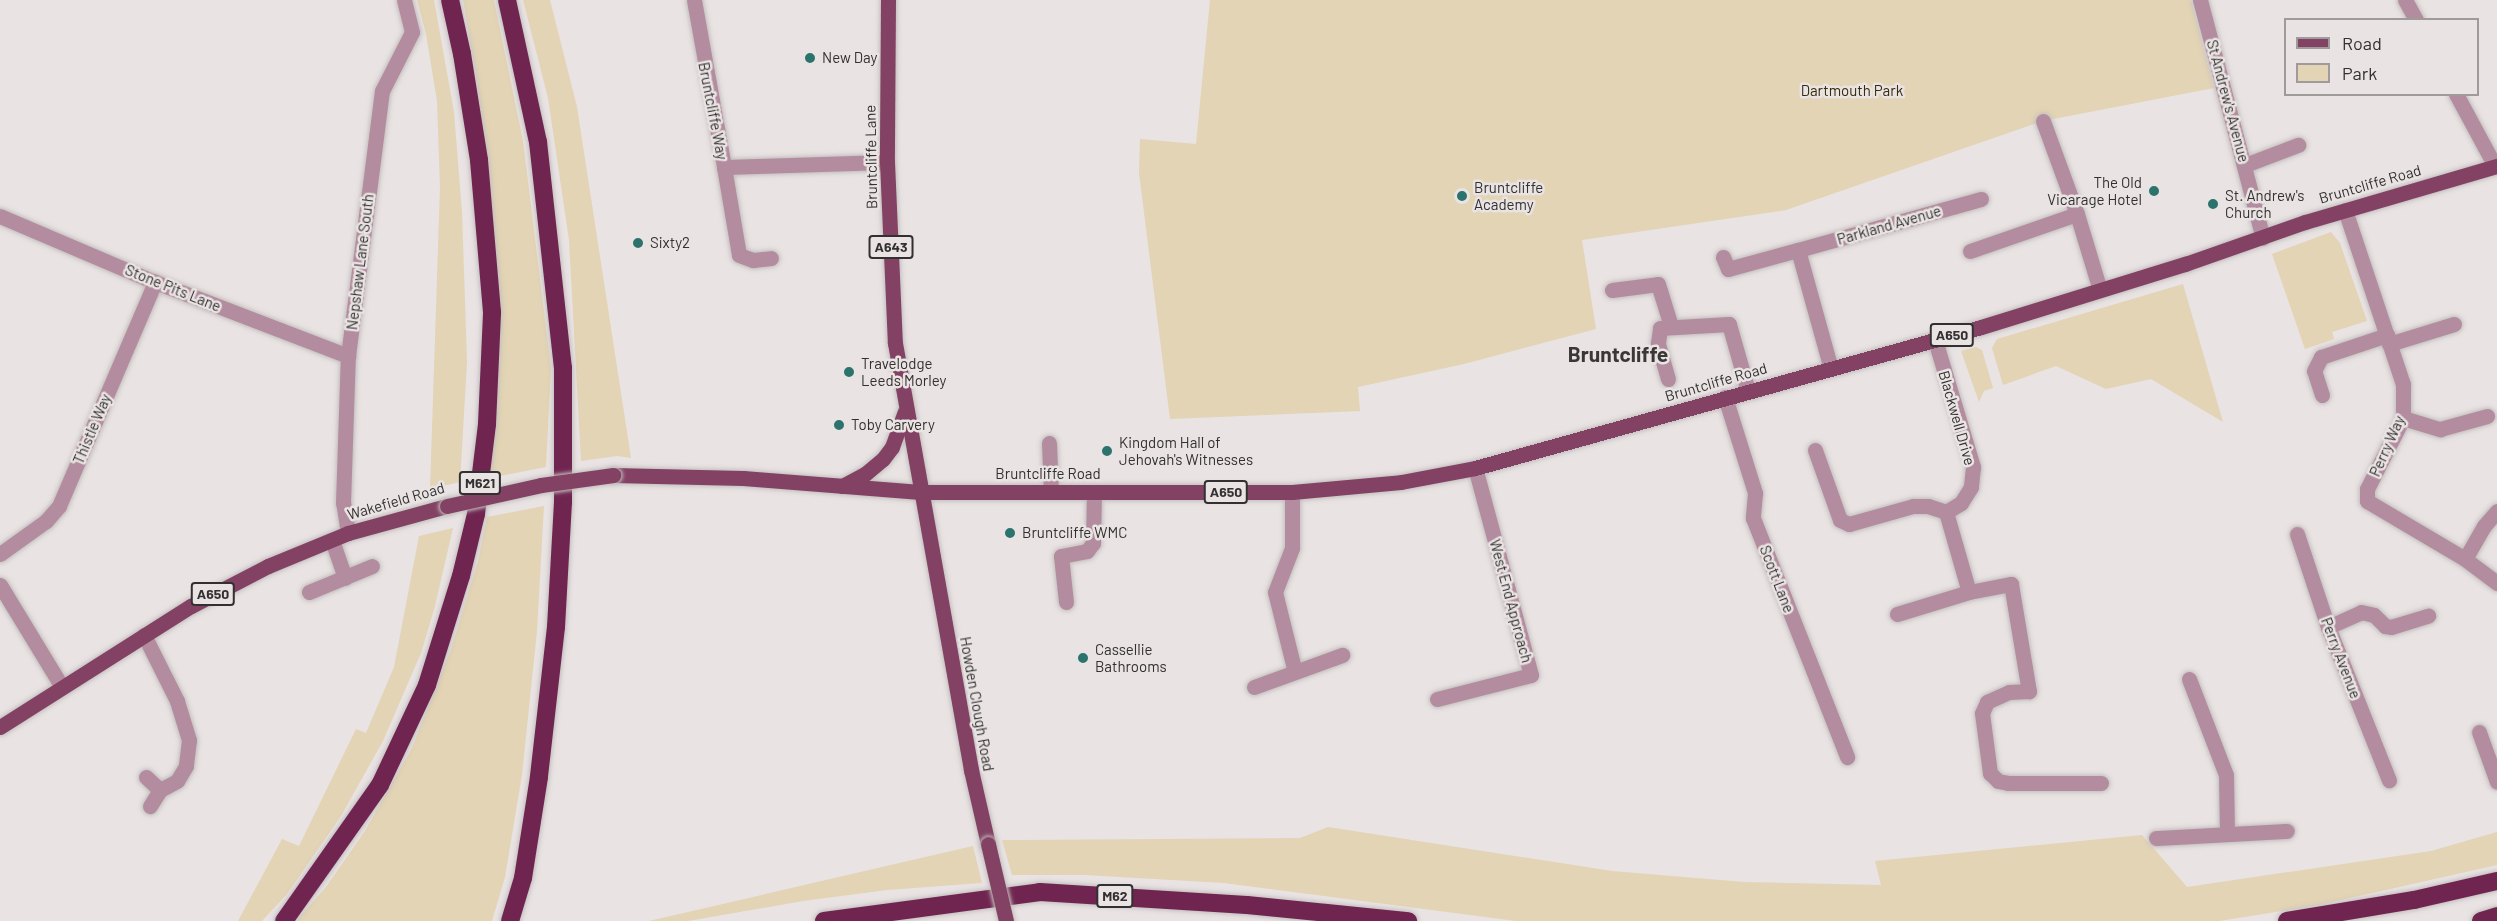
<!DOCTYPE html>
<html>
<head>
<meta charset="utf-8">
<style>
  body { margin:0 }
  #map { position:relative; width:2497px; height:921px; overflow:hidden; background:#e9e3e3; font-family:Barlow,sans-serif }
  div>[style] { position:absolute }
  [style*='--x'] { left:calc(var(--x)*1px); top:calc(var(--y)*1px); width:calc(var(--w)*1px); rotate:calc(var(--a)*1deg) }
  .green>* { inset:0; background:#e2d4b4 }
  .roads { filter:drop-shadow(0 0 2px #c4bfbf) drop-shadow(0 0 2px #c4bfbf) }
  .minor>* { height:15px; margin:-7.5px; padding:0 7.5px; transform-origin:7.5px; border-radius:7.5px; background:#b38d9f }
  .tertiary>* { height:15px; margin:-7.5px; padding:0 7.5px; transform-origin:7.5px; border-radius:7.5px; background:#b38d9f }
  .primary>* { height:15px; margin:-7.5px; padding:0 7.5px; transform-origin:7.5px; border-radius:7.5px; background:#834264 }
  .motorway>* { height:18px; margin:-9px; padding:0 9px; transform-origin:9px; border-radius:9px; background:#702550 }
  .bridges { filter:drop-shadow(0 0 2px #c4bfbf) drop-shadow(0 0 2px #c4bfbf) }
  .primary-bridge>* { height:15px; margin:-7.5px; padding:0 7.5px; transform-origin:7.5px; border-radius:7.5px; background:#834264 }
  .dots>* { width:16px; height:16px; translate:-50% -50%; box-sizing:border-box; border:3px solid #e9e3e3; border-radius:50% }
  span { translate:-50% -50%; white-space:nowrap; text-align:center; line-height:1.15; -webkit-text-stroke:5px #e9e3e3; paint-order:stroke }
  .shield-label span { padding:2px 4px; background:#e9e3e3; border:2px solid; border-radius:4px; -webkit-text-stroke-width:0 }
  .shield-label { font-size:14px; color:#323030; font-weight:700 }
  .poi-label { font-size:15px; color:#323030 }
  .left { translate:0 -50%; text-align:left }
  .right { translate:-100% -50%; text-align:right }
  .park-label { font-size:15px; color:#382b0a }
  .street-label { font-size:15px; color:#323030 }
  .district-label { font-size:21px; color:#3b3737; font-weight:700 }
  .legend { position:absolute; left:2284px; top:18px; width:195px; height:78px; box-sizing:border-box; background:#e9e3e3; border:2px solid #a09b9b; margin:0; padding:8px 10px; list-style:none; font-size:18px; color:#323030 }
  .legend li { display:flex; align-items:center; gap:12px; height:30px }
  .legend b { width:30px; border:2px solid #a09b9b }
</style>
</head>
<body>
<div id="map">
  <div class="green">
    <div style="clip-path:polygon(417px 0,434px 0,454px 112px,462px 212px,467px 362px,460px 482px,430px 489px,440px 187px,437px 101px,426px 34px)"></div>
    <div style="clip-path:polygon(463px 0,494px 0,523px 141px,551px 368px,546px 467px,490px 478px,496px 381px,491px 215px,477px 81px)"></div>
    <div style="clip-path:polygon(523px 0,550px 0,577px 107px,631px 458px,617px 456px,581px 461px,569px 240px,548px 98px)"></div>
    <div style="clip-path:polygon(1210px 0,2191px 0,2214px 88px,2043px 121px,1786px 210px,1582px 240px,1596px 329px,1464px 364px,1358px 387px,1360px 411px,1170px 419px,1139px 173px,1140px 139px,1196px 144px)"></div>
    <div style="clip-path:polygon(2331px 232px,2340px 243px,2367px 321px,2332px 332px,2334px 339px,2305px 349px,2272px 254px)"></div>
    <div style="clip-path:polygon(2183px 284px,2223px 422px,2151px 379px,2106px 389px,2056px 366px,2003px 385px,1992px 348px,1997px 339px)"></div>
    <div style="clip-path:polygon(1976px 347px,1982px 350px,1993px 388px,1984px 391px,1979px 402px,1961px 351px)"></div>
    <div style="clip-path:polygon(544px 506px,537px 631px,522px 775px,505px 877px,492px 921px,296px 921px,326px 887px,365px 831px,412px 748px,451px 649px,478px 561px,487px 517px)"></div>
    <div style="clip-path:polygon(453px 528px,435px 606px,421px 653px,383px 741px,341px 816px,287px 894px,262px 921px,238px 921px,282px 839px,299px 846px,356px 729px,366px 733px,394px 667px,419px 536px)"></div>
    <div style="clip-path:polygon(1328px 827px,1612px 871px,1744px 882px,1881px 885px,1875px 861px,2142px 835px,2187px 887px,2431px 851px,2497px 832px,2497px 865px,2319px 905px,2219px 921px,1516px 921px,1224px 883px,1085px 875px,1012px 875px,1002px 840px,1300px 838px)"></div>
    <div style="clip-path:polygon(973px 846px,982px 883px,887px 890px,803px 901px,688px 921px,649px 921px)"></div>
  </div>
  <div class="roads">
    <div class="minor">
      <div style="--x:694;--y:0;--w:170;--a:79.8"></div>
      <div style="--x:724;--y:167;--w:163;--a:-1.8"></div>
      <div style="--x:2405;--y:0;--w:23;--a:61"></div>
      <div style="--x:2456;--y:94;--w:82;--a:61.6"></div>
      <div style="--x:2043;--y:121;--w:99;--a:69.9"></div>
      <div style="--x:2077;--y:214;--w:79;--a:73.2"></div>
      <div style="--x:2245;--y:165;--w:57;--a:-20.7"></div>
      <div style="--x:724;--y:167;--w:89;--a:80.3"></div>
      <div style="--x:739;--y:255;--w:15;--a:20"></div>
      <div style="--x:753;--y:260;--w:18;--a:-6"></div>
      <div style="--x:2345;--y:210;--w:183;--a:71.6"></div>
      <div style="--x:2403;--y:384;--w:34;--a:90"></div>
      <div style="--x:2403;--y:418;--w:80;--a:116.9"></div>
      <div style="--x:2367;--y:489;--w:12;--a:90"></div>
      <div style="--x:2367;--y:501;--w:114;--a:30.6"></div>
      <div style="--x:2465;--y:559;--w:40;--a:37"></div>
      <div style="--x:0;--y:216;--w:168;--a:23.1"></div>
      <div style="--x:155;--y:282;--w:207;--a:21"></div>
      <div style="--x:1798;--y:250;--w:190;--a:-15.6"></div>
      <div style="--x:1970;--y:251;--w:113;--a:-19.1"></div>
      <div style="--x:1723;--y:257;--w:13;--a:67"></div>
      <div style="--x:1728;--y:269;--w:73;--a:-15.2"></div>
      <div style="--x:1798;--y:250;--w:123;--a:74.5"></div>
      <div style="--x:1612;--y:290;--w:46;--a:-7.4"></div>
      <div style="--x:1658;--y:284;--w:44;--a:72.8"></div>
      <div style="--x:1935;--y:340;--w:133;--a:73.3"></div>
      <div style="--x:1973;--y:467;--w:20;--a:96"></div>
      <div style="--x:1971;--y:487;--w:19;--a:122"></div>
      <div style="--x:1961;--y:503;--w:17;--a:149"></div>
      <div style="--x:2389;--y:344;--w:68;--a:-17.1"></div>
      <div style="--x:1668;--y:379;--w:37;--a:-106"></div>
      <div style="--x:1658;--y:343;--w:15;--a:-82"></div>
      <div style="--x:1660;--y:328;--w:69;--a:-3.3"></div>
      <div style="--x:1729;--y:324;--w:70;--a:74.2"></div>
      <div style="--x:2322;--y:395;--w:25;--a:-108"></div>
      <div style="--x:2314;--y:371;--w:16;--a:-63"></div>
      <div style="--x:2321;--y:357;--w:70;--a:-18.4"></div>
      <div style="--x:1725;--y:397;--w:101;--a:72.6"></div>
      <div style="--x:1755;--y:493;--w:25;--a:95"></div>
      <div style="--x:1753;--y:518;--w:257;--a:68.5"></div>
      <div style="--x:2403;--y:418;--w:39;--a:17"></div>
      <div style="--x:2440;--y:429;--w:49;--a:-15.5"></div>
      <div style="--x:1049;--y:443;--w:49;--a:87.7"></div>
      <div style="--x:1815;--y:450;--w:74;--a:70.3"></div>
      <div style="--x:1840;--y:520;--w:10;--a:24"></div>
      <div style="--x:1849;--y:524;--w:66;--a:-15.7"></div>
      <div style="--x:1913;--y:506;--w:15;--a:0"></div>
      <div style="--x:1928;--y:506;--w:19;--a:18"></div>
      <div style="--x:1292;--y:492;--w:56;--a:90"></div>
      <div style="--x:1292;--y:548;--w:47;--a:111.1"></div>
      <div style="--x:1275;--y:592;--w:82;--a:76"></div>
      <div style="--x:1946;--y:512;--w:83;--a:74"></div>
      <div style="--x:348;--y:533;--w:30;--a:-99"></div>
      <div style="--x:343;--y:503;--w:147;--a:-88.1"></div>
      <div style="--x:348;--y:356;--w:267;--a:-82.7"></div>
      <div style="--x:382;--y:91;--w:66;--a:-63"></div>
      <div style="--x:412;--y:32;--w:33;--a:-104"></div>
      <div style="--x:2297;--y:534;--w:98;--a:71.6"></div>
      <div style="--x:2328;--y:627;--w:165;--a:68.3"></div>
      <div style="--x:332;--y:540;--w:40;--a:71.1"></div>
      <div style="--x:0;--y:554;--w:57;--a:-35.7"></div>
      <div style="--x:46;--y:521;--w:20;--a:-49"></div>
      <div style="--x:59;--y:506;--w:244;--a:-66.8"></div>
      <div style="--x:2465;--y:559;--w:38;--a:-60"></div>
      <div style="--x:2484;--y:526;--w:20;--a:-49"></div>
      <div style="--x:0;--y:585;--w:119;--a:58.7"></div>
      <div style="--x:309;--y:592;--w:68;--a:-22.4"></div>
      <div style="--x:1066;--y:602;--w:46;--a:-96.2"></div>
      <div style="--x:1061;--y:556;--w:26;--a:-11"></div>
      <div style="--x:1087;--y:551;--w:10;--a:-53"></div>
      <div style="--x:1093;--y:543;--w:51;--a:-88.9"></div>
      <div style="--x:1897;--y:614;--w:75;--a:-17"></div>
      <div style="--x:1969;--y:592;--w:43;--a:-10.8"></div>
      <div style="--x:2011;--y:584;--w:109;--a:80.5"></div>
      <div style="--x:2029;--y:691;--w:20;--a:177"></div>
      <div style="--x:2009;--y:692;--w:24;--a:156"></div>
      <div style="--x:1987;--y:702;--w:12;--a:114"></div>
      <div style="--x:1982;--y:713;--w:61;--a:82.4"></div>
      <div style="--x:1990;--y:773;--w:11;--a:45"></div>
      <div style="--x:1998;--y:781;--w:10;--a:11"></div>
      <div style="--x:2008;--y:783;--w:93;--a:0"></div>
      <div style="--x:2328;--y:627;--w:36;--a:-24"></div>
      <div style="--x:2361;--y:612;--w:13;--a:13"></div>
      <div style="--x:2374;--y:615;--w:16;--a:45"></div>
      <div style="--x:2385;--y:626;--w:6;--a:9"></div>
      <div style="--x:2391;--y:627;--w:39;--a:-17"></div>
      <div style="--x:144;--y:635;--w:74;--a:63.4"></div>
      <div style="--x:177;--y:701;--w:41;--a:72.9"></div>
      <div style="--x:189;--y:740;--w:26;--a:97"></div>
      <div style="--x:186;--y:766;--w:17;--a:121"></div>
      <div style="--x:177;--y:781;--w:19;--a:152"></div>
      <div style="--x:160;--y:790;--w:19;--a:122"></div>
      <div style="--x:2189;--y:679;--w:103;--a:68.9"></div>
      <div style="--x:2226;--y:775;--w:58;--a:89"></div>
      <div style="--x:1254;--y:687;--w:94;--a:-20"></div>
      <div style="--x:1437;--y:699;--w:97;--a:-14.3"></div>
      <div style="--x:1531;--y:675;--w:214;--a:-105.1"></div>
      <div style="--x:2479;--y:732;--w:53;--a:70.2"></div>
      <div style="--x:146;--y:777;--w:19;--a:43"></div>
      <div style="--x:2156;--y:838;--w:131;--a:-3.1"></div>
    </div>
    <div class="tertiary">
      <div style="--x:2200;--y:0;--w:246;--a:75.2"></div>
    </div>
    <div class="primary">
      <div style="--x:888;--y:0;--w:162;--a:90.4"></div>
      <div style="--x:887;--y:162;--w:181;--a:87.5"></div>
      <div style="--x:895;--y:343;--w:434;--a:79.9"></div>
      <div style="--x:971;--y:770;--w:76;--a:77.1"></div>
      <div style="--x:613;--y:475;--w:130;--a:1.3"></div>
      <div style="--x:743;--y:478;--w:178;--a:4.5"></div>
      <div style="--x:920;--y:492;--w:372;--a:0"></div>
      <div style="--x:1292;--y:492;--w:109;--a:-5.2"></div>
      <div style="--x:1401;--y:482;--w:75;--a:-10.7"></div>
      <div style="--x:1475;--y:468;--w:525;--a:-15.57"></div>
      <div style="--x:1981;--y:327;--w:214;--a:-17.2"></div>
      <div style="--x:2185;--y:264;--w:127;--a:-19.3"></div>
      <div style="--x:2305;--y:222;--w:200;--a:-16.3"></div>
      <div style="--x:842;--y:486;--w:26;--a:-28"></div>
      <div style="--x:865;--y:474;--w:23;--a:-40"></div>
      <div style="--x:883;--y:459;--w:15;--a:-53"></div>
      <div style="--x:892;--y:447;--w:37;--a:-70"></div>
      <div style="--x:0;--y:727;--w:226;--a:-32.4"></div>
      <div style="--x:191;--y:606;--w:87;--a:-27.5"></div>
      <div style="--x:268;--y:566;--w:87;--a:-22.4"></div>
      <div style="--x:348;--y:533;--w:103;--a:-15.3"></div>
    </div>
    <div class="motorway">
      <div style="--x:507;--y:0;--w:145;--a:77.7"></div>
      <div style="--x:538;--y:142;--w:227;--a:83.7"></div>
      <div style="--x:563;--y:368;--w:134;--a:90"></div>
      <div style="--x:563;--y:502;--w:125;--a:93.2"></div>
      <div style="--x:556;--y:627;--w:151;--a:96.5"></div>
      <div style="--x:539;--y:777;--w:102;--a:99"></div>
      <div style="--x:523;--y:878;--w:45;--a:106.8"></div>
      <div style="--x:284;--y:921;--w:166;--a:-54.8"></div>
      <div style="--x:380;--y:785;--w:110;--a:-64.8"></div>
      <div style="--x:427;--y:685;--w:114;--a:-72.7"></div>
      <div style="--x:461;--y:576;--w:64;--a:-76.4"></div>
      <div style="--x:476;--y:514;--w:91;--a:-83"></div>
      <div style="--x:487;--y:424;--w:112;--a:-87.4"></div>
      <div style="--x:492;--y:312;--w:153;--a:-94.9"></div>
      <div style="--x:479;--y:160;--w:107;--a:-99.1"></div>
      <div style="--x:462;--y:54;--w:55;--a:-102.5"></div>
      <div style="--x:824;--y:921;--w:218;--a:-7.6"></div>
      <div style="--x:1040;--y:892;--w:207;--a:3.6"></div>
      <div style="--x:1247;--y:905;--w:162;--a:5.7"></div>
      <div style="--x:2287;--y:921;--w:129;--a:-9.4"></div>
      <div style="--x:2414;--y:900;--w:85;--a:-12.9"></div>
      <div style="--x:2481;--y:921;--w:17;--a:-17"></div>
    </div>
  </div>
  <div class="bridges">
    <div class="primary-bridge">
      <div style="--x:447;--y:506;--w:96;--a:-12.6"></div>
      <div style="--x:541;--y:485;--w:73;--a:-7.9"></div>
      <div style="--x:988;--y:844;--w:79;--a:76.8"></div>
    </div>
  </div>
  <div class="dots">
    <div style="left:810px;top:58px;background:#2b736c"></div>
    <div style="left:2154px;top:191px;background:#2b736c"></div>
    <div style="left:1462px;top:196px;background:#2b736c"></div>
    <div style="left:2213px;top:204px;background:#2b736c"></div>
    <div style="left:638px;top:243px;background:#2b736c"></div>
    <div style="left:849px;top:372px;background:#2b736c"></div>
    <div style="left:839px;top:425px;background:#2b736c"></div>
    <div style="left:1107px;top:451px;background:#2b736c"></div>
    <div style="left:1010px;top:533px;background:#2b736c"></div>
    <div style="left:1083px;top:658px;background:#2b736c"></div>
  </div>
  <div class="shield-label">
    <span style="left:891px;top:247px">A643</span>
    <span style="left:1952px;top:335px">A650</span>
    <span style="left:480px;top:483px">M621</span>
    <span style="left:1226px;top:492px">A650</span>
    <span style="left:213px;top:594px">A650</span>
    <span style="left:1115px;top:896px">M62</span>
  </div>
  <div class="poi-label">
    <span class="left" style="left:822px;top:58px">New Day</span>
    <span class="right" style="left:2142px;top:191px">The Old<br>Vicarage Hotel</span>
    <span class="left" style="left:1474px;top:196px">Bruntcliffe<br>Academy</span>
    <span class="left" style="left:2225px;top:204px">St. Andrew's<br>Church</span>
    <span class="left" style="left:650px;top:243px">Sixty2</span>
    <span class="left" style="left:861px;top:372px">Travelodge<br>Leeds Morley</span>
    <span class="left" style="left:851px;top:425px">Toby Carvery</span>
    <span class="left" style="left:1119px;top:451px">Kingdom Hall of<br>Jehovah's Witnesses</span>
    <span class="left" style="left:1022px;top:533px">Bruntcliffe WMC</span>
    <span class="left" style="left:1095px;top:658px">Cassellie<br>Bathrooms</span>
  </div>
  <div class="park-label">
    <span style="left:1852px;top:91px">Dartmouth Park</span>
  </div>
  <div class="street-label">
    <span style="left:2228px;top:101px;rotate:75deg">St Andrew's Avenue</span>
    <span style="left:713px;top:111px;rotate:79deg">Bruntcliffe Way</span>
    <span style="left:871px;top:157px;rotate:-91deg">Bruntcliffe Lane</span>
    <span style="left:2370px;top:184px;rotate:-16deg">Bruntcliffe Road</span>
    <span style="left:1889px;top:225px;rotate:-16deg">Parkland Avenue</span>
    <span style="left:360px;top:262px;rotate:-83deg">Nepshaw Lane South</span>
    <span style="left:173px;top:288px;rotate:22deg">Stone Pits Lane</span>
    <span style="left:1716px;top:382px;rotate:-16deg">Bruntcliffe Road</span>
    <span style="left:1957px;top:418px;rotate:74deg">Blackwell Drive</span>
    <span style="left:92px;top:429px;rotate:-67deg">Thistle Way</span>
    <span style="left:2387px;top:446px;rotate:-66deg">Perry Way</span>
    <span style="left:1048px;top:474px">Bruntcliffe Road</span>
    <span style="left:396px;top:501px;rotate:-16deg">Wakefield Road</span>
    <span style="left:1777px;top:579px;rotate:69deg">Scott Lane</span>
    <span style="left:1511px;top:601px;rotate:75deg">West End Approach</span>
    <span style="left:2341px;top:658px;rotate:69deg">Perry Avenue</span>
    <span style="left:977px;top:704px;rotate:80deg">Howden Clough Road</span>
  </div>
  <div class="district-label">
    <span style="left:1618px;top:354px">Bruntcliffe</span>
  </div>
  <ul class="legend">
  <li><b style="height:8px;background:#834264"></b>Road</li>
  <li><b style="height:16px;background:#e2d4b4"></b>Park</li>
  </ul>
</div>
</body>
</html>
